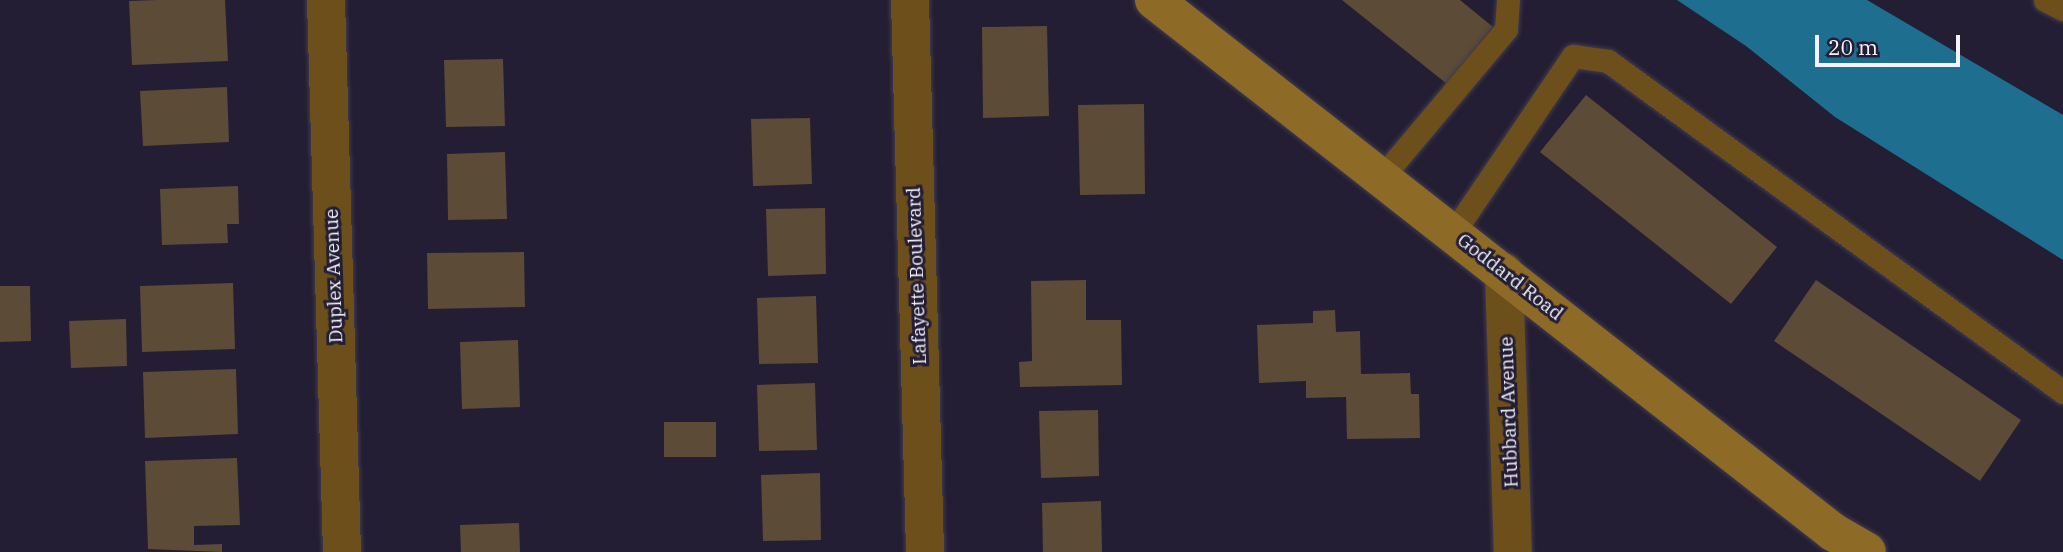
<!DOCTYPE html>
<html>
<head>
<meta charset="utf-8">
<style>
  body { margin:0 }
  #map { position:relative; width:2063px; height:552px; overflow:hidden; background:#231e33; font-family:"IBM Plex Serif",serif }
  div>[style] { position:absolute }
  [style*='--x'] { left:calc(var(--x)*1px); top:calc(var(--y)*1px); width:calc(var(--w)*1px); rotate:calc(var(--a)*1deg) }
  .water>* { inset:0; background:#1e6e90 }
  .building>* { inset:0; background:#5c4b37 }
  .roads { filter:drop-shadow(0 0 2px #403c4f) drop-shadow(0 0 2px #403c4f) }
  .lane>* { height:23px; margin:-11.5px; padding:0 11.5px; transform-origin:11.5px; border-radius:11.5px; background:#6c4f1a }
  .street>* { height:38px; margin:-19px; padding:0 19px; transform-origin:19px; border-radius:19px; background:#6c4f1a }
  .secondary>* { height:38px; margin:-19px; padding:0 19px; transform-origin:19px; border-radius:19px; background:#8e6a27 }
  span { translate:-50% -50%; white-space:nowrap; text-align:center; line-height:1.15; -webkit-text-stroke:6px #231e33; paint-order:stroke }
  .street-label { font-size:19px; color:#f3f2fd }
  .scale { position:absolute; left:1815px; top:35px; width:145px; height:32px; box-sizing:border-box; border:4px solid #f3f2fd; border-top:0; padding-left:9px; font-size:21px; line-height:24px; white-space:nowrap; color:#f3f2fd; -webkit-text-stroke:5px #231e33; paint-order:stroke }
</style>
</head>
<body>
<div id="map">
  <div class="water">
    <div style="clip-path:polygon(1677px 0,1867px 0,2063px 115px,2063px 260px,1835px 117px,1746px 46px)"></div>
  </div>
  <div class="building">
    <div style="clip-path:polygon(157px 0,225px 0,228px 61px,132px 65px,129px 1px)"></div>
    <div style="clip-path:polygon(1342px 0,1460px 0,1493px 27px,1447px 84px)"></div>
    <div style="clip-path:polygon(1047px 26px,1049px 116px,983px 118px,982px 27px)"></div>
    <div style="clip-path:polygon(503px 59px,505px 126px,446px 127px,444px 60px)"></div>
    <div style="clip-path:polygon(227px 87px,229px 142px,143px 146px,140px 91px)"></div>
    <div style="clip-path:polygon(1586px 95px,1777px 247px,1731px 304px,1540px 152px)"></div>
    <div style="clip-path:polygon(1144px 104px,1145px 194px,1080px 195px,1078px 105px)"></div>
    <div style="clip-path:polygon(810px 118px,812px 184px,753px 186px,751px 119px)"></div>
    <div style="clip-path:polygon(505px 152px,507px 219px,448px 220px,447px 154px)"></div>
    <div style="clip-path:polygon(238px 186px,239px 224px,227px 224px,228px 243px,162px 245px,160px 189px)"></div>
    <div style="clip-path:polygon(825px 208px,826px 274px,768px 276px,766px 209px)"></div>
    <div style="clip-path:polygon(524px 252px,525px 307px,428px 309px,427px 253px)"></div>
    <div style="clip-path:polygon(1086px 280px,1086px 320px,1121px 320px,1122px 385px,1020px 387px,1019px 362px,1032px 361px,1031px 281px)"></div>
    <div style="clip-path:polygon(1816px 280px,2021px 420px,1980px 481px,1774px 341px)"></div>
    <div style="clip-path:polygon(233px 283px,235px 349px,142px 352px,140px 286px)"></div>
    <div style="clip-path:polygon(0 286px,30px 286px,31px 341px,0 342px)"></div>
    <div style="clip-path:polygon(816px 296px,818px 363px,759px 364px,757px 298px)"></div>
    <div style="clip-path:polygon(1335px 310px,1336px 332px,1360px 331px,1361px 374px,1410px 373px,1411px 394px,1419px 394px,1420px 438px,1347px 439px,1346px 397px,1306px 398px,1306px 381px,1259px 383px,1257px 325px,1313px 323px,1313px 311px)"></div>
    <div style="clip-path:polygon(126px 319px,127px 366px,71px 368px,69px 321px)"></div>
    <div style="clip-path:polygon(518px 340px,520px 407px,462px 409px,460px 342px)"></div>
    <div style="clip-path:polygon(236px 369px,238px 434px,145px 438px,143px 372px)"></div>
    <div style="clip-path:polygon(815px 383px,817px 450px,759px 451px,757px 385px)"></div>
    <div style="clip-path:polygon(1098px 410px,1099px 476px,1041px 478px,1039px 411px)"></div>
    <div style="clip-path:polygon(664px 422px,716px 422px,716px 457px,664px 457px)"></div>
    <div style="clip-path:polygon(237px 458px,240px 525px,194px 526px,194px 545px,222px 544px,222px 552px,148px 549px,145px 461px)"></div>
    <div style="clip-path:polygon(820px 473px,821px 540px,763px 541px,761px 475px)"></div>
    <div style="clip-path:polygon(1101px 501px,1102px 552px,1043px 552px,1042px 503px)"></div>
    <div style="clip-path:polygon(519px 523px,520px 552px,461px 552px,460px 525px)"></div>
  </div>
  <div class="roads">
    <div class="lane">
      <div style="--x:2045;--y:0;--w:20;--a:27"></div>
      <div style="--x:1382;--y:177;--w:193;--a:-50"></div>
      <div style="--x:1506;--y:29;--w:29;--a:-86"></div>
      <div style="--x:1453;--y:233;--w:214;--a:-55.9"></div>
      <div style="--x:1573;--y:56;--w:35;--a:8"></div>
      <div style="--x:1608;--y:61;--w:563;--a:36.03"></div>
    </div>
    <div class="street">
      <div style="--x:326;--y:0;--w:552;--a:88.34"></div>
      <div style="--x:910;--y:0;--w:552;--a:88.44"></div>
      <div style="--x:1504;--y:272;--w:280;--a:88.2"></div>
    </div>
    <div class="secondary">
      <div style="--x:1154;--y:0;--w:863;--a:38.08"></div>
      <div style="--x:1833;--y:532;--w:39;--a:30"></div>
    </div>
  </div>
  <div class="street-label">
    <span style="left:334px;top:276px;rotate:-92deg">Duplex Avenue</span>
    <span style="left:917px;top:276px;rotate:-92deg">Lafayette Boulevard</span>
    <span style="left:1510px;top:277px;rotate:38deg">Goddard Road</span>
    <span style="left:1509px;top:412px;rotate:-92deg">Hubbard Avenue</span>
  </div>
  <div class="scale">20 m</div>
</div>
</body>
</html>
